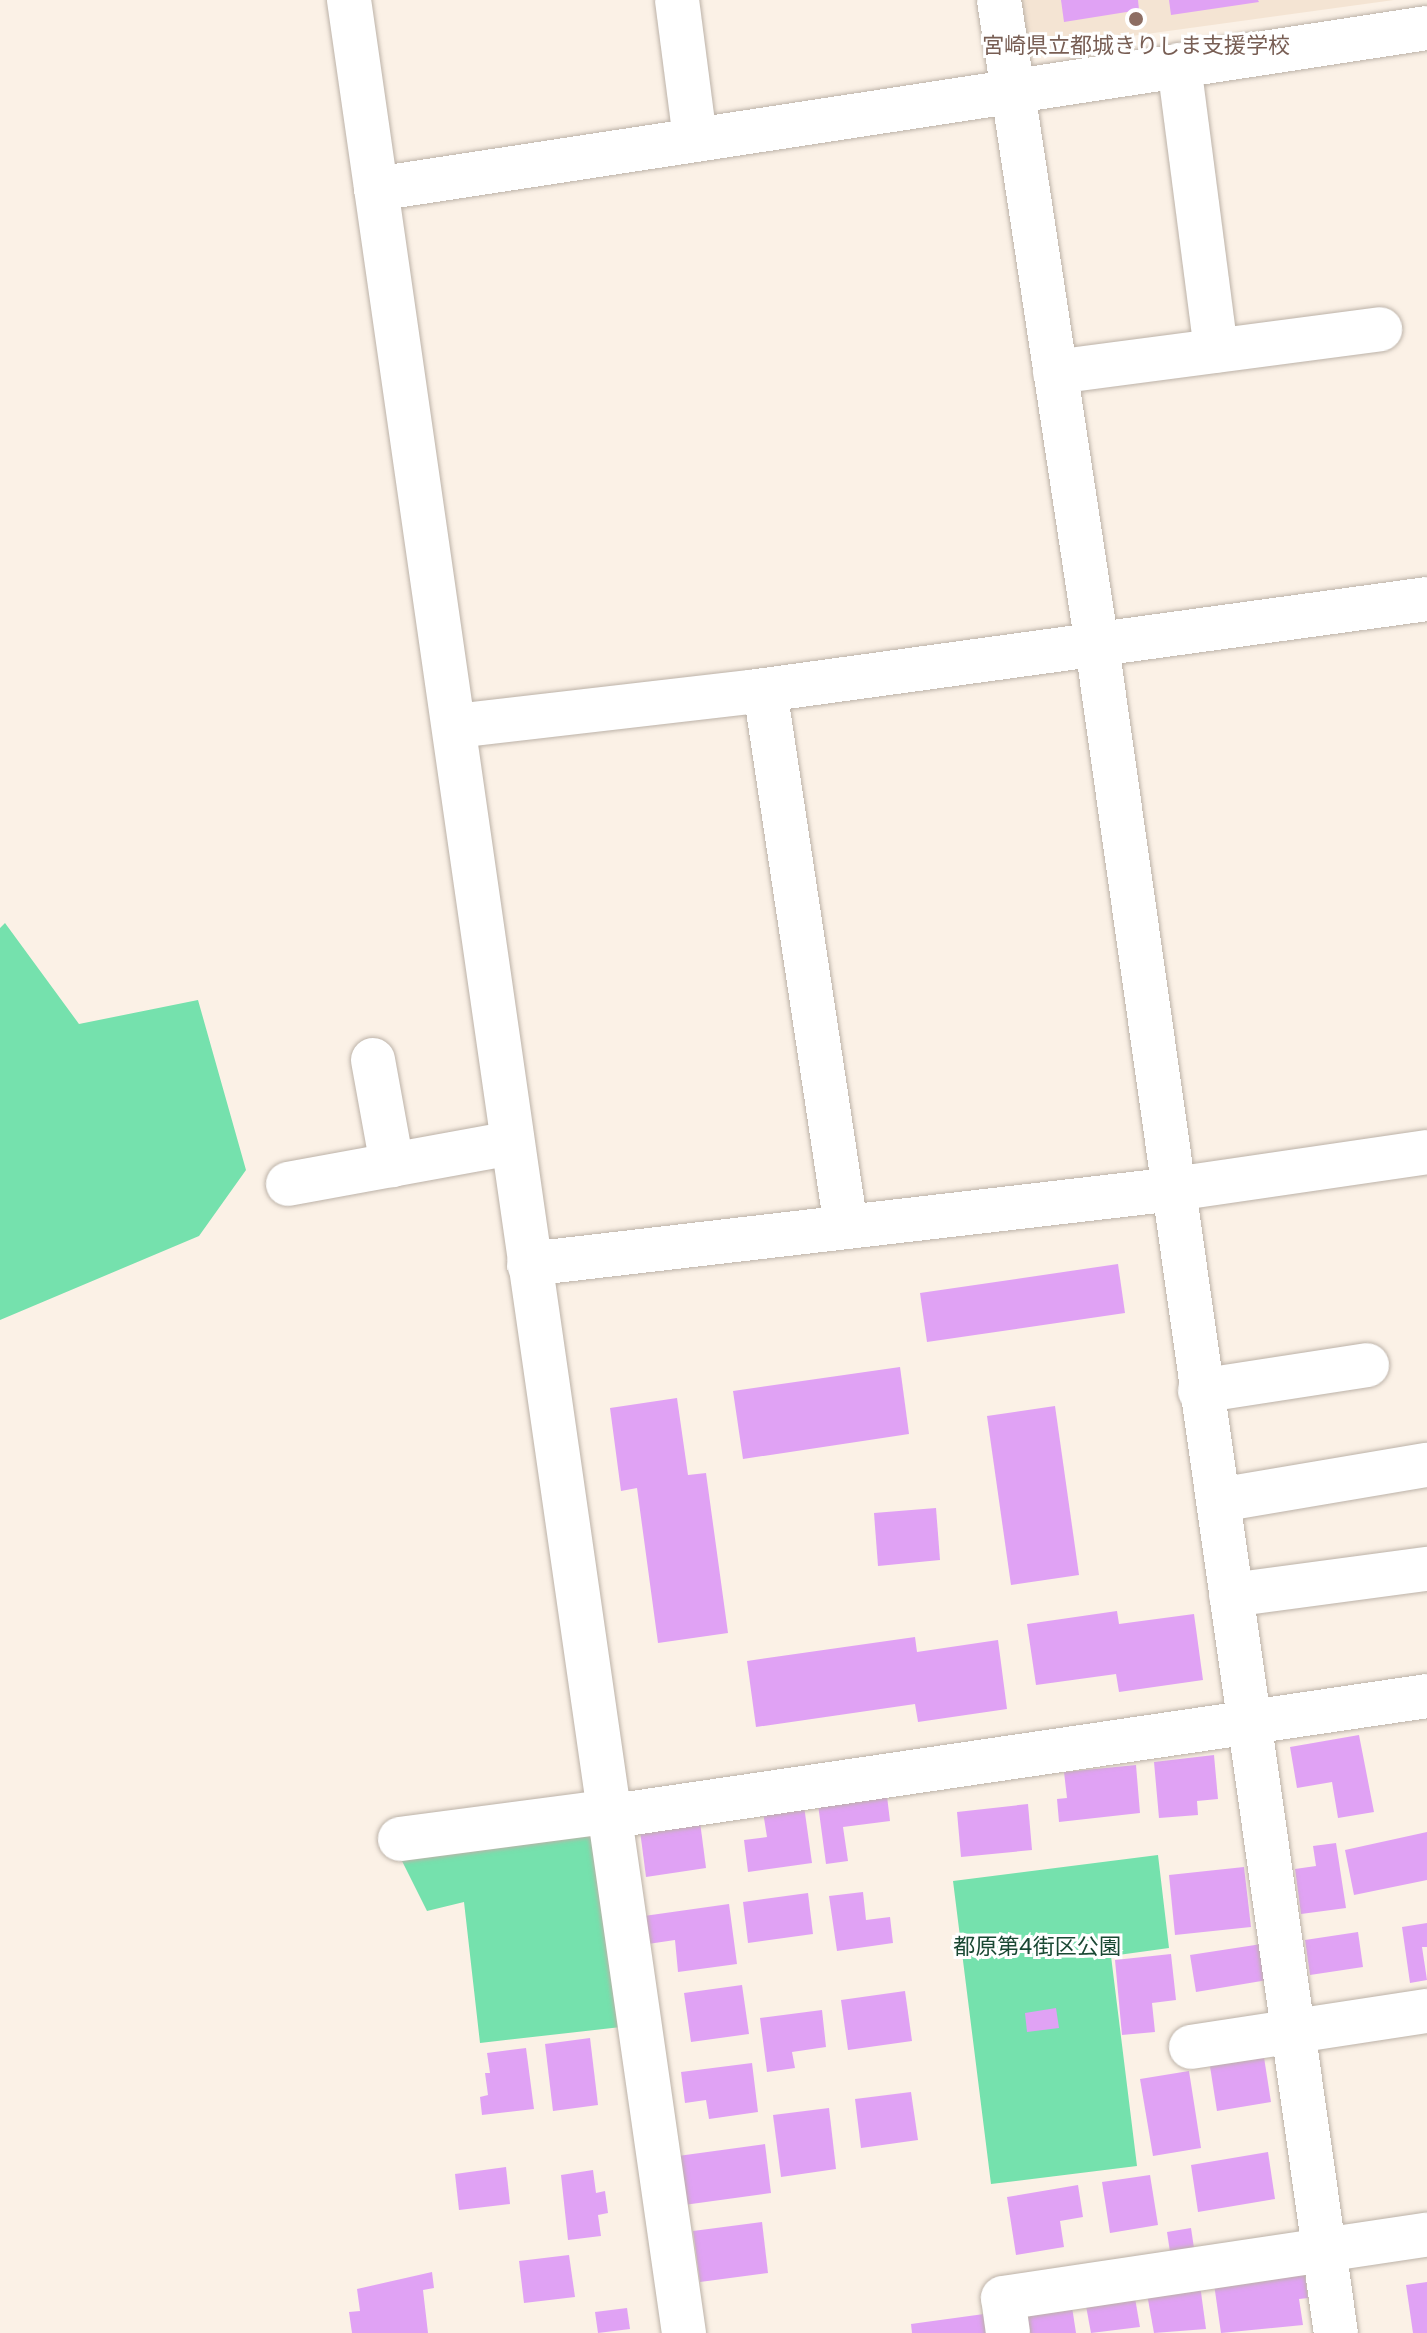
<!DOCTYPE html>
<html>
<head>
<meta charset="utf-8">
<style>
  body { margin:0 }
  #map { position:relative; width:1427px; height:2333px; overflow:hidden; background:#fbf1e6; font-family:"Golos Text","Noto Sans JP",sans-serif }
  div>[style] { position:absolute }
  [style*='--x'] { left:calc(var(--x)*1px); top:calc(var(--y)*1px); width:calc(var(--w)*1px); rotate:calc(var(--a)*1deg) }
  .built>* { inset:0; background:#f4e4d3 }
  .green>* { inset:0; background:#75e1ad }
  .building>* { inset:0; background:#e0a2f4 }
  .roads { filter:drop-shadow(0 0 2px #bcb2a8) drop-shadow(0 0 2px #bcb2a8) }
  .street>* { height:44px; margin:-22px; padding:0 22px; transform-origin:22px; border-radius:22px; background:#fff }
  .dots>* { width:22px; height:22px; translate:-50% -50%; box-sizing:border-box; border:4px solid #fff; border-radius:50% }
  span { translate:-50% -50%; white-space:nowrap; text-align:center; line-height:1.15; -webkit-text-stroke:6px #fff; paint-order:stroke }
  .education-label { font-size:22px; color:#785e54 }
  .park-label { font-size:22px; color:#194833 }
</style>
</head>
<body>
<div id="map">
  <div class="built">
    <div style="clip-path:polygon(1011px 0,1394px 0,1030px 50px,1016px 37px)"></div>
  </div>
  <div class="green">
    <div style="clip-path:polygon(5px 923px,79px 1024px,198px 1000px,246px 1170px,199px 1236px,0 1320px,0 928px)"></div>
    <div style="clip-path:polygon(600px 1828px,621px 2027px,480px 2043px,464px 1902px,427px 1911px,397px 1851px)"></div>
    <div style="clip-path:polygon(1158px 1855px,1169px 1948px,1111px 1956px,1137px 2166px,991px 2184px,953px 1881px)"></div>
  </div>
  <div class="building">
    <div style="clip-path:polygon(1061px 0,1138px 0,1139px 10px,1064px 22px)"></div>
    <div style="clip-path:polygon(1169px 0,1258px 0,1259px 2px,1171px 15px)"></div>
    <div style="clip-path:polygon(1118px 1264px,1125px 1313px,927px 1342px,920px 1293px)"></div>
    <div style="clip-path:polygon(900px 1367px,909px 1434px,743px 1459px,733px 1391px)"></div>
    <div style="clip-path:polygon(677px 1398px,688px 1475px,706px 1473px,728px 1633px,658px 1643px,637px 1488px,621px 1491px,610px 1408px)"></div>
    <div style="clip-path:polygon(1055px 1406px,1079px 1575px,1011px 1585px,987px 1416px)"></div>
    <div style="clip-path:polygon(936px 1508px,940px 1560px,878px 1566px,874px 1513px)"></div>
    <div style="clip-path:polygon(1117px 1611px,1119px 1624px,1194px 1614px,1203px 1680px,1119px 1692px,1116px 1674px,1036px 1685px,1027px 1624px)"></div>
    <div style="clip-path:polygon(915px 1637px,917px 1652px,998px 1640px,1007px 1709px,918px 1722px,915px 1704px,756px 1727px,747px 1661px)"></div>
    <div style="clip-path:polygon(1359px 1735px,1374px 1812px,1338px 1818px,1332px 1782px,1297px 1788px,1290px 1747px)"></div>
    <div style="clip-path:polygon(1214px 1755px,1218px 1799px,1197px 1801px,1198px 1815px,1159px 1818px,1154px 1762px)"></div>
    <div style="clip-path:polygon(1136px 1765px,1140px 1813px,1059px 1822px,1057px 1799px,1067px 1798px,1064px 1772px)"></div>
    <div style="clip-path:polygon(886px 1788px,890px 1821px,843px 1827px,848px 1861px,826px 1864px,817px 1797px)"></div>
    <div style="clip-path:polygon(1028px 1804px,1032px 1850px,961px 1857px,957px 1812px)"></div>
    <div style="clip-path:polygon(804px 1806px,812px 1863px,748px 1872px,744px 1840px,767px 1837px,763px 1812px)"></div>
    <div style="clip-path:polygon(699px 1814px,706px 1868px,646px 1877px,639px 1823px)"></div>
    <div style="clip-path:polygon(1427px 1832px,1427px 1880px,1354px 1895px,1345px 1850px)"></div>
    <div style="clip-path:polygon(1336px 1843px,1346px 1908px,1301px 1914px,1295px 1869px,1316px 1866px,1313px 1846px)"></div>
    <div style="clip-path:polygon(1244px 1867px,1251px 1927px,1175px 1935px,1169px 1875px)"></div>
    <div style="clip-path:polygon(863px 1892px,866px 1920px,890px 1917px,893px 1943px,837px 1951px,829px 1896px)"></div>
    <div style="clip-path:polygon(808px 1893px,813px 1934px,748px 1943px,743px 1902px)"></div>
    <div style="clip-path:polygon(729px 1904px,737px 1964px,678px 1972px,675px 1940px,648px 1944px,644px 1916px)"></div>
    <div style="clip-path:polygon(1427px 1923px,1427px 1947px,1422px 1947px,1427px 1980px,1410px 1983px,1402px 1927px)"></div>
    <div style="clip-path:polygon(1358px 1932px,1363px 1967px,1310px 1975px,1305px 1940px)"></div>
    <div style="clip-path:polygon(1268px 1943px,1273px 1979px,1196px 1992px,1190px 1955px)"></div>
    <div style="clip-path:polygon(1171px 1954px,1176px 2000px,1152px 2003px,1155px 2032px,1122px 2035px,1115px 1960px)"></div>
    <div style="clip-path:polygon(742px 1985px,749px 2034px,691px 2042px,684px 1993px)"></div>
    <div style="clip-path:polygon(905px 1991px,912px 2041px,848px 2050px,841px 2000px)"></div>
    <div style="clip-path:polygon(1056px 2008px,1059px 2028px,1027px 2032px,1025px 2013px)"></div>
    <div style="clip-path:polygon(822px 2010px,826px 2047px,792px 2052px,795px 2068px,767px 2072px,760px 2018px)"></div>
    <div style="clip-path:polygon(590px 2038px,598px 2105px,553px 2111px,545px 2044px)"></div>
    <div style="clip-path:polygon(526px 2048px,534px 2109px,482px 2115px,480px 2097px,488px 2095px,485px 2073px,490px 2073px,487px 2053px)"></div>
    <div style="clip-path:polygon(1263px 2051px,1271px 2102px,1217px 2111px,1209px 2060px)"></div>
    <div style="clip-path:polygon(752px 2063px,758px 2112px,709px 2119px,706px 2100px,685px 2103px,681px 2072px)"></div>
    <div style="clip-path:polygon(1189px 2071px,1201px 2148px,1153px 2156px,1140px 2079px)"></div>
    <div style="clip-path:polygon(911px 2092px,918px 2140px,861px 2148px,855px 2099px)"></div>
    <div style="clip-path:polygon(829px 2108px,836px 2169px,781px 2177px,773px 2115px)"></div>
    <div style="clip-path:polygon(765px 2144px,771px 2193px,684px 2205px,678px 2156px)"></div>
    <div style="clip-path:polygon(1268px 2152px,1275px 2199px,1198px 2212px,1191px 2165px)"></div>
    <div style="clip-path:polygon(506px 2167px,510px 2204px,459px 2210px,455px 2174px)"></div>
    <div style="clip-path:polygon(593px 2170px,596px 2193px,605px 2191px,608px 2213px,598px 2215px,601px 2236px,568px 2240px,561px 2175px)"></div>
    <div style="clip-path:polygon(1150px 2175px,1158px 2225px,1110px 2233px,1102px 2182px)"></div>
    <div style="clip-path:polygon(1078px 2185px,1083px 2217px,1060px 2221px,1064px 2247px,1016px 2255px,1007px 2197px)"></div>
    <div style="clip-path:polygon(762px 2222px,768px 2273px,700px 2282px,693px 2231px)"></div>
    <div style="clip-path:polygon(1191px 2228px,1194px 2248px,1170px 2252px,1167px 2232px)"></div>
    <div style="clip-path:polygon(569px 2255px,575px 2297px,524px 2303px,519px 2261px)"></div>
    <div style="clip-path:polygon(1304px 2269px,1308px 2298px,1299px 2299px,1303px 2325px,1221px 2333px,1214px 2284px)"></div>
    <div style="clip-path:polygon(432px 2272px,434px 2288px,423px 2290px,428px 2333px,352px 2333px,349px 2312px,360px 2311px,357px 2289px)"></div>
    <div style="clip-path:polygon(1427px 2282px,1427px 2333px,1413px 2333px,1406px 2285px)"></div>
    <div style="clip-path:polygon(1200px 2285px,1206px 2329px,1154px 2333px,1147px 2294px)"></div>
    <div style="clip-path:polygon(1135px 2298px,1140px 2327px,1091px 2333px,1086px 2306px)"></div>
    <div style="clip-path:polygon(1072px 2307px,1076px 2333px,1027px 2333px,1025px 2315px)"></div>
    <div style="clip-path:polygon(627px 2308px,630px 2329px,598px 2333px,595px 2312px)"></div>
    <div style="clip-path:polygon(984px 2314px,986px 2333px,912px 2333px,911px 2324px)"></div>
  </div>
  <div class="roads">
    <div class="street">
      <div style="--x:349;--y:0;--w:2357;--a:81.83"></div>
      <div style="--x:677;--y:0;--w:140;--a:82.6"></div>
      <div style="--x:999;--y:0;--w:653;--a:81.37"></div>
      <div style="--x:1097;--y:646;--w:1704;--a:81.94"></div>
      <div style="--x:1179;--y:65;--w:288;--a:82.6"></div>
      <div style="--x:376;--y:189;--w:1063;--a:-8.71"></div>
      <div style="--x:1055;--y:372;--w:328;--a:-7.5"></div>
      <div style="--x:765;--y:690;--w:543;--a:81.42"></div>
      <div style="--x:455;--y:726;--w:297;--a:-6.6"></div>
      <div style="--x:750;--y:692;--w:683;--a:-7.82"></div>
      <div style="--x:373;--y:1060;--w:107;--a:79.7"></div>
      <div style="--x:288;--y:1184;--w:227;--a:-10.4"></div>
      <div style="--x:529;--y:1264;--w:649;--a:-6.63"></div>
      <div style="--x:1174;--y:1189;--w:256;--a:-8.3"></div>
      <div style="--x:1200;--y:1391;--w:169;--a:-8.8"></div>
      <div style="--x:1219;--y:1500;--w:211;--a:-9.6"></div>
      <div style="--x:1231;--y:1595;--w:198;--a:-7.6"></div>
      <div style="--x:606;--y:1817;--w:830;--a:-8.38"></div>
      <div style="--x:400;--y:1839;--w:207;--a:-7.5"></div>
      <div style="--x:1191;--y:2047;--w:239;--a:-8.7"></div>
      <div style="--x:1008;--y:2333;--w:35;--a:-98"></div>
      <div style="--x:1003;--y:2298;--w:429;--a:-8.5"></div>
    </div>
  </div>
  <div class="dots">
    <div style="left:1136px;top:19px;background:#8d6e63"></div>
  </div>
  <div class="education-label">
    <span style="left:1136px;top:45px">宮崎県立都城きりしま支援学校</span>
  </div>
  <div class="park-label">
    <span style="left:1037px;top:1946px">都原第4街区公園</span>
  </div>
</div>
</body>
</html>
